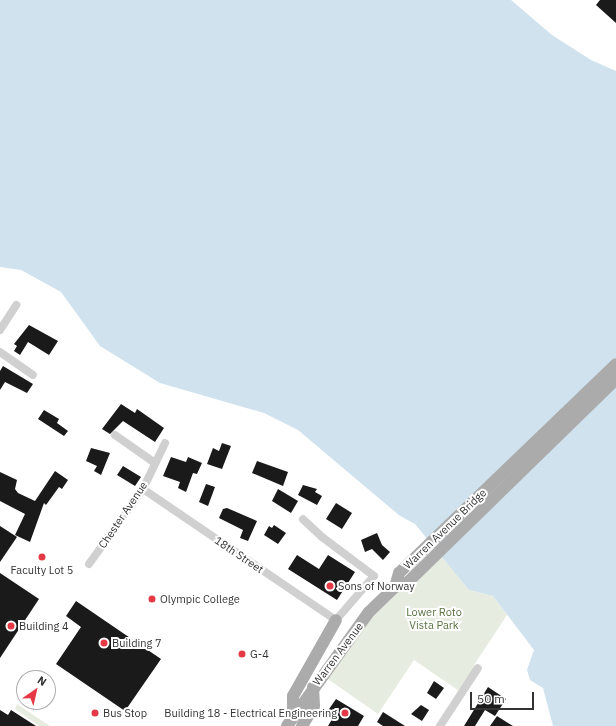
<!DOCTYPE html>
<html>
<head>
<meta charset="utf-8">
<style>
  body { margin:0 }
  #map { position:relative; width:616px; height:726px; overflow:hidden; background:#fff; font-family:"IBM Plex Sans",sans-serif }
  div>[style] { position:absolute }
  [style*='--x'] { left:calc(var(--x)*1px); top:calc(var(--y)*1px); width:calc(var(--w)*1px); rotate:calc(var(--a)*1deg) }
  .green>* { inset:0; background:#e6ecdf }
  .water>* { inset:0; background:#cfe2ee }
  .building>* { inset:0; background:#1a1a1a }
  .minor>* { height:8px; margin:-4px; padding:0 4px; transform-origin:4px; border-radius:4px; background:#d0d0d0 }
  .primary>* { height:12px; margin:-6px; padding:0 6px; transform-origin:6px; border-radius:6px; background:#ababab }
  .dots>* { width:11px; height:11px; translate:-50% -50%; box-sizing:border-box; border:2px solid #fff; border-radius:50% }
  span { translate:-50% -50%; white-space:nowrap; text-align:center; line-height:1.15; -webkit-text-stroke:4px #fff; paint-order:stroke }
  .street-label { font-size:11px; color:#333 }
  .poi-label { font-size:11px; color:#333 }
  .left { translate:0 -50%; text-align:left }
  .right { translate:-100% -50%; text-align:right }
  .park-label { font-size:11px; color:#56703f }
  .north { position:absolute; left:16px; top:670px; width:40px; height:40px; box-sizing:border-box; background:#fff; border:1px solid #adadad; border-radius:50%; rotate:34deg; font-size:11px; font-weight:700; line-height:16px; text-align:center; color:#333 }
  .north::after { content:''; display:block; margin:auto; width:14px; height:18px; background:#e63946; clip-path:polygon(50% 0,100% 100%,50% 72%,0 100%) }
  .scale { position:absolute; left:470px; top:692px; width:64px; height:18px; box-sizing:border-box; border:2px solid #333; border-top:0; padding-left:5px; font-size:12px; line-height:14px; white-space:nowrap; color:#333; -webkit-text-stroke:3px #fff; paint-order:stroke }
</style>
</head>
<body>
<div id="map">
  <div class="green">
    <div style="clip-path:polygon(439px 552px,469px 590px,493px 596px,507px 615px,474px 665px,478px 668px,462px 693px,414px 660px,378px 714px,322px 675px,358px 626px)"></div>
    <div style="clip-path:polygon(17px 704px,50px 726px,39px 726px,15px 709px)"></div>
  </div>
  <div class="water">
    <div style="clip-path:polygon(0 0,511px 0,552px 35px,591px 60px,616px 71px,616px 726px,553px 726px,543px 688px,530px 680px,527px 670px,534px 650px,493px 596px,469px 590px,415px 524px,400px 516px,298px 430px,264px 413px,160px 383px,100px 346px,61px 292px,21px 270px,0 267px)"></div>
  </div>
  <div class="building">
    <div style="clip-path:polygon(600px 0,616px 0,616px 23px,596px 5px)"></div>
    <div style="clip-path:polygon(29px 325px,58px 341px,49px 355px,28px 342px,20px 355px,14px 351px,17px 346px,14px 344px)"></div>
    <div style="clip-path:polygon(3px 366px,33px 384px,27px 393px,5px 382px,0 390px,0 371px)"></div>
    <div style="clip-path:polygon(121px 404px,135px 413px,137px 409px,164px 428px,155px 442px,123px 421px,110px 434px,102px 429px)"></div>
    <div style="clip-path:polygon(44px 410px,59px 419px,57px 423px,68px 431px,64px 436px,38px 419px)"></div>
    <div style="clip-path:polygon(222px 443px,231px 446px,222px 469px,207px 464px,213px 448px,219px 451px)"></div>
    <div style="clip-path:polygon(91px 448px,110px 453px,101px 475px,94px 471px,97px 466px,86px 461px)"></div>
    <div style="clip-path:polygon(171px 457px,186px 462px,188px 457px,202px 463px,197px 474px,193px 473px,186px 492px,178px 488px,180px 482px,163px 476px)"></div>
    <div style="clip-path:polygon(257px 461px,288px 472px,283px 486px,252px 473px)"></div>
    <div style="clip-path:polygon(123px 466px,141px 477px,135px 486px,117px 475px)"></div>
    <div style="clip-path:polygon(55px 471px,68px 480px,62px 489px,59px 487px,46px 505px,44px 503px,30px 542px,15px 535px,25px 514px,0 501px,0 472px,17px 480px,15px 489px,18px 493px,35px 501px)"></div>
    <div style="clip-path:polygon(206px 484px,215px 487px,208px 506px,199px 502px)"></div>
    <div style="clip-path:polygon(303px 485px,317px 489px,315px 492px,322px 496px,317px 505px,298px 495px)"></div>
    <div style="clip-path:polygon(278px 489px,298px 501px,291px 513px,272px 501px)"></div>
    <div style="clip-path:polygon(336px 503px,352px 513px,342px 529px,326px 519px)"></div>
    <div style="clip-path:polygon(227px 508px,257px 521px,248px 541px,240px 538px,243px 530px,219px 518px,223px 509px)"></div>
    <div style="clip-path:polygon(274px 525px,286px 533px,278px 544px,264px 535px,269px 526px,272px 528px)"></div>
    <div style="clip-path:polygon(0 526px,17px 537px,0 562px)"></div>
    <div style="clip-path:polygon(377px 533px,382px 545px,390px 552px,383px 560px,372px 549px,365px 552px,361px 540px)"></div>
    <div style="clip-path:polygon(297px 555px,319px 569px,328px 555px,355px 572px,337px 600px,288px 569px)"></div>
    <div style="clip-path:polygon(0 573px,39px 599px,0 658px)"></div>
    <div style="clip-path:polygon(76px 601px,161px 659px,125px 711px,56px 664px,81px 627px,66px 616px)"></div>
    <div style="clip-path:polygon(434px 681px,444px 688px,436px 699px,427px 693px)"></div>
    <div style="clip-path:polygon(488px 687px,506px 699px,495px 716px,485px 710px,475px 726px,464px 726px)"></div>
    <div style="clip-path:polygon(336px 699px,364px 716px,358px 726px,328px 726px,334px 716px,327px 712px)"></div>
    <div style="clip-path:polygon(421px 705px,429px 710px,422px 721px,411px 714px)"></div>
    <div style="clip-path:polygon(0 710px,8px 715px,11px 710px,36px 726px,0 726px)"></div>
    <div style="clip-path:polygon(383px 712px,405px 726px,383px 726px,377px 722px)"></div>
    <div style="clip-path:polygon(497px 716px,513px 726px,490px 726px)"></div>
  </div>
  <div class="minor">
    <div style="--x:0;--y:330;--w:30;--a:-57"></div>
    <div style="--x:0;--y:352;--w:40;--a:34.9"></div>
    <div style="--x:115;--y:435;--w:49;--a:35"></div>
    <div style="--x:143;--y:489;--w:233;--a:34.2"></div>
    <div style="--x:336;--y:620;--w:58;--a:-49.2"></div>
    <div style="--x:374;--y:576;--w:65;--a:-143.1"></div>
    <div style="--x:322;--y:537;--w:26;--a:-137"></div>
    <div style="--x:89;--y:564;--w:92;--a:-54.2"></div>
    <div style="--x:143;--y:489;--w:51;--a:-64.4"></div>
    <div style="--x:440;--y:726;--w:69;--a:-56.8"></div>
  </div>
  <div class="primary">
    <div style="--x:395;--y:587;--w:15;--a:-74"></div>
    <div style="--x:399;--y:573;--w:301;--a:-43.9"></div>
    <div style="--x:293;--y:716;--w:20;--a:-90"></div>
    <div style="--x:293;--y:696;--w:87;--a:-60.5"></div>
    <div style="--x:287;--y:726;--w:140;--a:-54.3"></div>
    <div style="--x:369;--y:612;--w:36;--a:-44"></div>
    <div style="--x:395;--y:587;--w:14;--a:-21"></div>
    <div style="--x:408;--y:582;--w:291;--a:-44.3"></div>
    <div style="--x:302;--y:726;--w:23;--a:-59"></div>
    <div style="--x:314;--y:706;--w:19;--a:-93"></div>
  </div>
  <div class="dots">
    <div style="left:42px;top:557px;background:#e63946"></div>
    <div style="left:330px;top:586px;background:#e63946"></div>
    <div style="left:152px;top:599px;background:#e63946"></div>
    <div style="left:11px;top:626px;background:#e63946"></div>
    <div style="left:104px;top:643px;background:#e63946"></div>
    <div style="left:242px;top:654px;background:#e63946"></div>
    <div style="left:95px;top:713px;background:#e63946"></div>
    <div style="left:345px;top:713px;background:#e63946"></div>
  </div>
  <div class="street-label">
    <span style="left:123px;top:515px;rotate:-56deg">Chester Avenue</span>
    <span style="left:445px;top:529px;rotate:-44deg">Warren Avenue Bridge</span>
    <span style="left:239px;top:555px;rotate:34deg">18th Street</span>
    <span style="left:338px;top:654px;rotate:-53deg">Warren Avenue</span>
  </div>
  <div class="poi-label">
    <span style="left:42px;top:570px">Faculty Lot 5</span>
    <span class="left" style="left:338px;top:586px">Sons of Norway</span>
    <span class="left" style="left:160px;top:599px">Olympic College</span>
    <span class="left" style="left:19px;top:626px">Building 4</span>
    <span class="left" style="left:112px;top:643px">Building 7</span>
    <span class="left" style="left:250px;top:654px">G-4</span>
    <span class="left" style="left:103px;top:713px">Bus Stop</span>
    <span class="right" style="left:337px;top:713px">Building 18 - Electrical Engineering</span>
  </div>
  <div class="park-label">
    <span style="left:434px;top:619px">Lower Roto<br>Vista Park</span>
  </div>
  <div class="north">N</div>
  <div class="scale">50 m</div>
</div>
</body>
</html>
